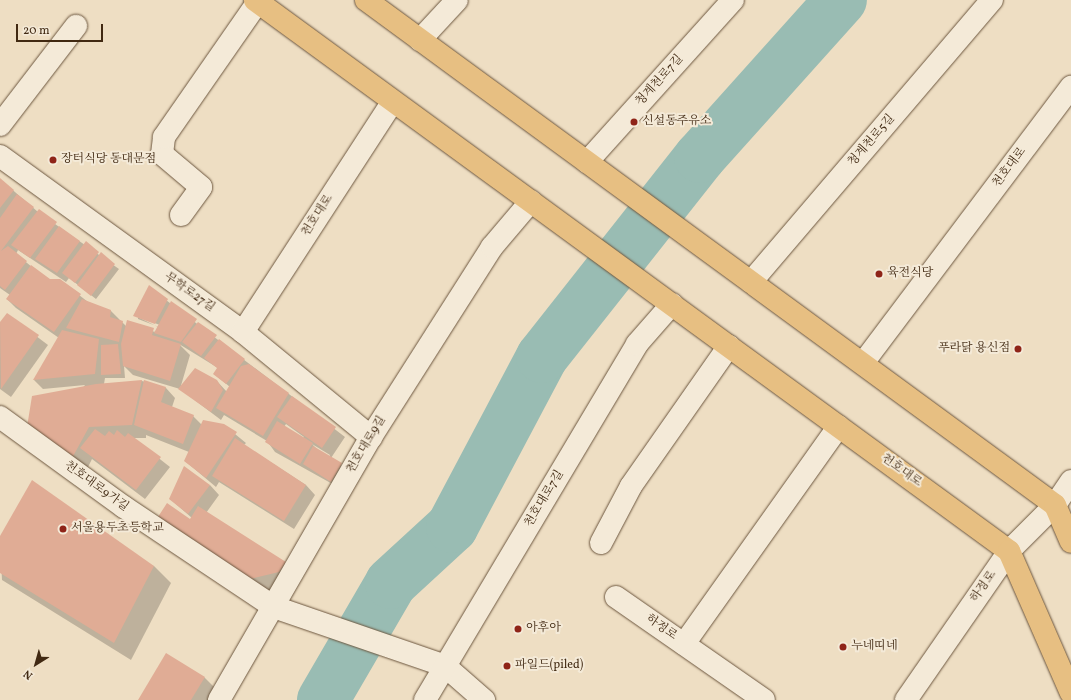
<!DOCTYPE html>
<html>
<head>
<meta charset="utf-8">
<style>
  body { margin:0 }
  #map { position:relative; width:1071px; height:700px; overflow:hidden; background:#eedec3; font-family:Vollkorn,"Noto Serif KR",serif }
  div>[style] { position:absolute }
  [style*='--x'] { left:calc(var(--x)*1px); top:calc(var(--y)*1px); width:calc(var(--w)*1px); rotate:calc(var(--a)*1deg) }
  .shadow>* { inset:0; background:#0003 }
  .river>* { height:52px; margin:-26px; padding:0 26px; transform-origin:26px; border-radius:26px; background:#99bcb3 }
  .building>* { inset:0; background:#e0ac95 }
  .roads { filter:drop-shadow(0 0 1px #6c563e) drop-shadow(0 0 1px #6c563e) }
  .street>* { height:22px; margin:-11px; padding:0 11px; transform-origin:11px; border-radius:11px; background:#f4ead8 }
  .primary>* { height:22px; margin:-11px; padding:0 11px; transform-origin:11px; border-radius:11px; background:#e7bf82 }
  .dots>* { width:11px; height:11px; translate:-50% -50%; box-sizing:border-box; border:2px solid #f4ead8; border-radius:50% }
  span { translate:-50% -50%; white-space:nowrap; text-align:center; line-height:1.15; -webkit-text-stroke:4px #f4ead8; paint-order:stroke }
  .street-label { font-size:12px; color:#412912 }
  .poi-label { font-size:12px; color:#412912 }
  .left { translate:0 -50%; text-align:left }
  .right { translate:-100% -50%; text-align:right }
  .north { position:absolute; left:16px; top:644px; width:40px; height:40px; -webkit-text-stroke:3px #f4ead8; paint-order:stroke; rotate:217deg; font-size:11px; font-weight:700; line-height:16px; text-align:center; color:#412912 }
  .north::after { content:''; display:block; margin:auto; width:14px; height:18px; background:#412912; clip-path:polygon(50% 0,100% 100%,50% 72%,0 100%) }
  .scale { position:absolute; left:16px; top:24px; width:87px; height:18px; box-sizing:border-box; border:2px solid #412912; border-top:0; padding-left:5px; font-size:12px; line-height:14px; white-space:nowrap; color:#412912; -webkit-text-stroke:3px #f4ead8; paint-order:stroke }
</style>
</head>
<body>
<div id="map">
  <div class="shadow">
    <div style="clip-path:polygon(evenodd,0 179px,38px 212px,119px 269px,96px 299px,69px 278px,66px 282px,18px 250px,16px 254px,32px 267px,50px 280px,60px 280px,88px 302px,111px 311px,126px 326px,156px 332px,158px 327px,134px 315px,149px 287px,345px 437px,331px 458px,346px 469px,336px 486px,275px 452px,267px 441px,224px 415px,221px 420px,180px 389px,133px 375px,124px 366px,125px 378px,105px 378px,104px 384px,142px 381px,166px 388px,175px 398px,172px 407px,193px 416px,202px 425px,224px 425px,246px 443px,244px 445px,306px 485px,315px 495px,294px 529px,219px 482px,216px 487px,185px 461px,189px 452px,146px 435px,146px 438px,133px 438px,170px 467px,145px 499px,92px 459px,85px 473px,42px 440px,85px 385px,43px 389px,34px 380px,59px 338px,16px 308px,7px 299px,10px 295px,0 288px,0 179px,138px 317px,160px 325px,159px 327px,138px 319px,138px 317px,0 179px,179px 344px,218px 368px,214px 374px,230px 387px,227px 392px,216px 380px,180px 389px,190px 355px,179px 344px,0 179px,286px 424px,304px 437px,303px 438px,284px 427px,286px 424px,0 179px,312px 444px,330px 455px,329px 457px,318px 450px,312px 444px)"></div>
    <div style="clip-path:polygon(7px 314px,48px 345px,11px 397px,0 389px,0 324px)"></div>
    <div style="clip-path:polygon(210px 485px,219px 495px,206px 513px,285px 563px,298px 576px,292px 585px,260px 594px,192px 518px,170px 499px)"></div>
    <div style="clip-path:polygon(0 538px,154px 566px,171px 583px,131px 660px,2px 580px)"></div>
    <div style="clip-path:polygon(167px 655px,205px 678px,218px 691px,213px 700px,139px 700px)"></div>
  </div>
  <div class="river">
    <div style="--x:323;--y:700;--w:135;--a:-59.8"></div>
    <div style="--x:391;--y:583;--w:83;--a:-42.6"></div>
    <div style="--x:452;--y:527;--w:192;--a:-62.1"></div>
    <div style="--x:542;--y:357;--w:255;--a:-51.7"></div>
    <div style="--x:700;--y:157;--w:211;--a:-48.1"></div>
  </div>
  <div class="building">
    <div style="clip-path:polygon(0 178px,14px 190px,0 208px)"></div>
    <div style="clip-path:polygon(17px 194px,34px 207px,1px 251px,8px 246px,27px 261px,5px 290px,0 286px,0 218px)"></div>
    <div style="clip-path:polygon(39px 209px,57px 222px,30px 258px,11px 245px)"></div>
    <div style="clip-path:polygon(59px 226px,80px 241px,57px 273px,35px 259px)"></div>
    <div style="clip-path:polygon(86px 241px,99px 252px,75px 283px,62px 273px)"></div>
    <div style="clip-path:polygon(101px 252px,115px 264px,91px 296px,77px 285px)"></div>
    <div style="clip-path:polygon(31px 265px,50px 279px,60px 279px,81px 294px,54px 332px,6px 299px)"></div>
    <div style="clip-path:polygon(149px 285px,168px 299px,155px 324px,133px 316px)"></div>
    <div style="clip-path:polygon(82px 299px,111px 310px,110px 317px,123px 321px,119px 342px,66px 328px)"></div>
    <div style="clip-path:polygon(171px 301px,197px 319px,181px 342px,154px 333px)"></div>
    <div style="clip-path:polygon(7px 313px,39px 335px,1px 389px,0 322px)"></div>
    <div style="clip-path:polygon(127px 320px,154px 328px,152px 335px,181px 344px,170px 381px,123px 366px,121px 344px)"></div>
    <div style="clip-path:polygon(198px 322px,217px 335px,201px 356px,182px 342px)"></div>
    <div style="clip-path:polygon(62px 330px,99px 339px,95px 374px,33px 380px)"></div>
    <div style="clip-path:polygon(219px 339px,245px 359px,226px 384px,213px 374px,217px 368px,204px 358px)"></div>
    <div style="clip-path:polygon(118px 344px,121px 374px,101px 375px,101px 345px)"></div>
    <div style="clip-path:polygon(249px 364px,289px 393px,263px 436px,216px 408px,241px 366px)"></div>
    <div style="clip-path:polygon(195px 368px,217px 380px,223px 390px,211px 412px,178px 389px)"></div>
    <div style="clip-path:polygon(142px 380px,132px 425px,89px 427px,71px 460px,27px 427px,32px 396px,96px 384px)"></div>
    <div style="clip-path:polygon(144px 380px,166px 387px,161px 402px,194px 415px,183px 444px,134px 425px)"></div>
    <div style="clip-path:polygon(292px 396px,336px 427px,322px 448px,277px 417px)"></div>
    <div style="clip-path:polygon(203px 420px,224px 424px,237px 432px,206px 478px,184px 461px)"></div>
    <div style="clip-path:polygon(277px 421px,313px 443px,300px 464px,265px 442px)"></div>
    <div style="clip-path:polygon(95px 429px,105px 436px,109px 431px,114px 435px,117px 430px,125px 437px,128px 433px,161px 457px,136px 490px,80px 448px)"></div>
    <div style="clip-path:polygon(235px 438px,306px 485px,284px 521px,212px 476px)"></div>
    <div style="clip-path:polygon(313px 446px,342px 463px,331px 482px,303px 464px)"></div>
    <div style="clip-path:polygon(184px 466px,210px 485px,188px 514px,169px 499px)"></div>
    <div style="clip-path:polygon(32px 480px,154px 566px,114px 643px,0 573px,0 536px)"></div>
    <div style="clip-path:polygon(167px 503px,190px 519px,198px 506px,286px 562px,279px 572px,246px 580px,156px 520px)"></div>
    <div style="clip-path:polygon(166px 653px,205px 677px,191px 700px,138px 700px)"></div>
  </div>
  <div class="roads">
    <div class="street">
      <div style="--x:420;--y:40;--w:54;--a:-47.2"></div>
      <div style="--x:0;--y:125;--w:125;--a:-52.5"></div>
      <div style="--x:0;--y:156;--w:300;--a:35.9"></div>
      <div style="--x:243;--y:332;--w:166;--a:39.4"></div>
      <div style="--x:587;--y:162;--w:218;--a:-48"></div>
      <div style="--x:181;--y:215;--w:34;--a:-54"></div>
      <div style="--x:201;--y:187;--w:51;--a:-139.8"></div>
      <div style="--x:162;--y:154;--w:17;--a:-83"></div>
      <div style="--x:164;--y:137;--w:165;--a:-55.2"></div>
      <div style="--x:751;--y:282;--w:371;--a:-49.5"></div>
      <div style="--x:243;--y:332;--w:275;--a:-57"></div>
      <div style="--x:863;--y:363;--w:346;--a:-53"></div>
      <div style="--x:0;--y:417;--w:153;--a:36"></div>
      <div style="--x:124;--y:507;--w:180;--a:33.7"></div>
      <div style="--x:274;--y:607;--w:181;--a:19"></div>
      <div style="--x:445;--y:666;--w:52;--a:41.1"></div>
      <div style="--x:601;--y:543;--w:64;--a:-62.2"></div>
      <div style="--x:631;--y:486;--w:171;--a:-55"></div>
      <div style="--x:616;--y:597;--w:180;--a:34.8"></div>
      <div style="--x:684;--y:644;--w:267;--a:-54.6"></div>
      <div style="--x:219;--y:700;--w:304;--a:-60"></div>
      <div style="--x:371;--y:437;--w:225;--a:-57.5"></div>
      <div style="--x:492;--y:247;--w:60;--a:-49.7"></div>
      <div style="--x:425;--y:700;--w:414;--a:-59.2"></div>
      <div style="--x:637;--y:344;--w:53;--a:-48.8"></div>
      <div style="--x:906;--y:700;--w:181;--a:-55.3"></div>
      <div style="--x:1009;--y:551;--w:65;--a:-45"></div>
      <div style="--x:1055;--y:505;--w:29;--a:-56"></div>
    </div>
    <div class="primary">
      <div style="--x:255;--y:0;--w:934;--a:36.16"></div>
      <div style="--x:1009;--y:551;--w:155;--a:66.4"></div>
      <div style="--x:366;--y:0;--w:854;--a:36.24"></div>
      <div style="--x:1055;--y:505;--w:40;--a:66.6"></div>
    </div>
  </div>
  <div class="dots">
    <div style="left:634px;top:122px;background:#8f2418"></div>
    <div style="left:53px;top:160px;background:#8f2418"></div>
    <div style="left:879px;top:274px;background:#8f2418"></div>
    <div style="left:1018px;top:349px;background:#8f2418"></div>
    <div style="left:63px;top:529px;background:#8f2418"></div>
    <div style="left:518px;top:629px;background:#8f2418"></div>
    <div style="left:843px;top:647px;background:#8f2418"></div>
    <div style="left:507px;top:666px;background:#8f2418"></div>
  </div>
  <div class="street-label">
    <span style="left:660px;top:81px;rotate:-48deg">청계천로7길</span>
    <span style="left:872px;top:141px;rotate:-49deg">청계천로5길</span>
    <span style="left:1010px;top:168px;rotate:-53deg">천호대로</span>
    <span style="left:318px;top:216px;rotate:-57deg">천호대로</span>
    <span style="left:189px;top:293px;rotate:35deg">무학로27길</span>
    <span style="left:367px;top:445px;rotate:-59deg">천호대로9길</span>
    <span style="left:901px;top:471px;rotate:36deg">천호대로</span>
    <span style="left:96px;top:487px;rotate:36deg">천호대로9가길</span>
    <span style="left:545px;top:499px;rotate:-59deg">천호대로7길</span>
    <span style="left:984px;top:587px;rotate:-55deg">하정로</span>
    <span style="left:661px;top:628px;rotate:35deg">하정로</span>
  </div>
  <div class="poi-label">
    <span class="left" style="left:642px;top:122px">신설동주유소</span>
    <span class="left" style="left:61px;top:160px">장터식당 동대문점</span>
    <span class="left" style="left:887px;top:274px">육전식당</span>
    <span class="right" style="left:1010px;top:349px">푸라닭 용신점</span>
    <span class="left" style="left:71px;top:529px">서울용두초등학교</span>
    <span class="left" style="left:526px;top:629px">아후아</span>
    <span class="left" style="left:851px;top:647px">누네띠네</span>
    <span class="left" style="left:515px;top:666px">파일드(piled)</span>
  </div>
  <div class="north">N</div>
  <div class="scale">20 m</div>
</div>
</body>
</html>
